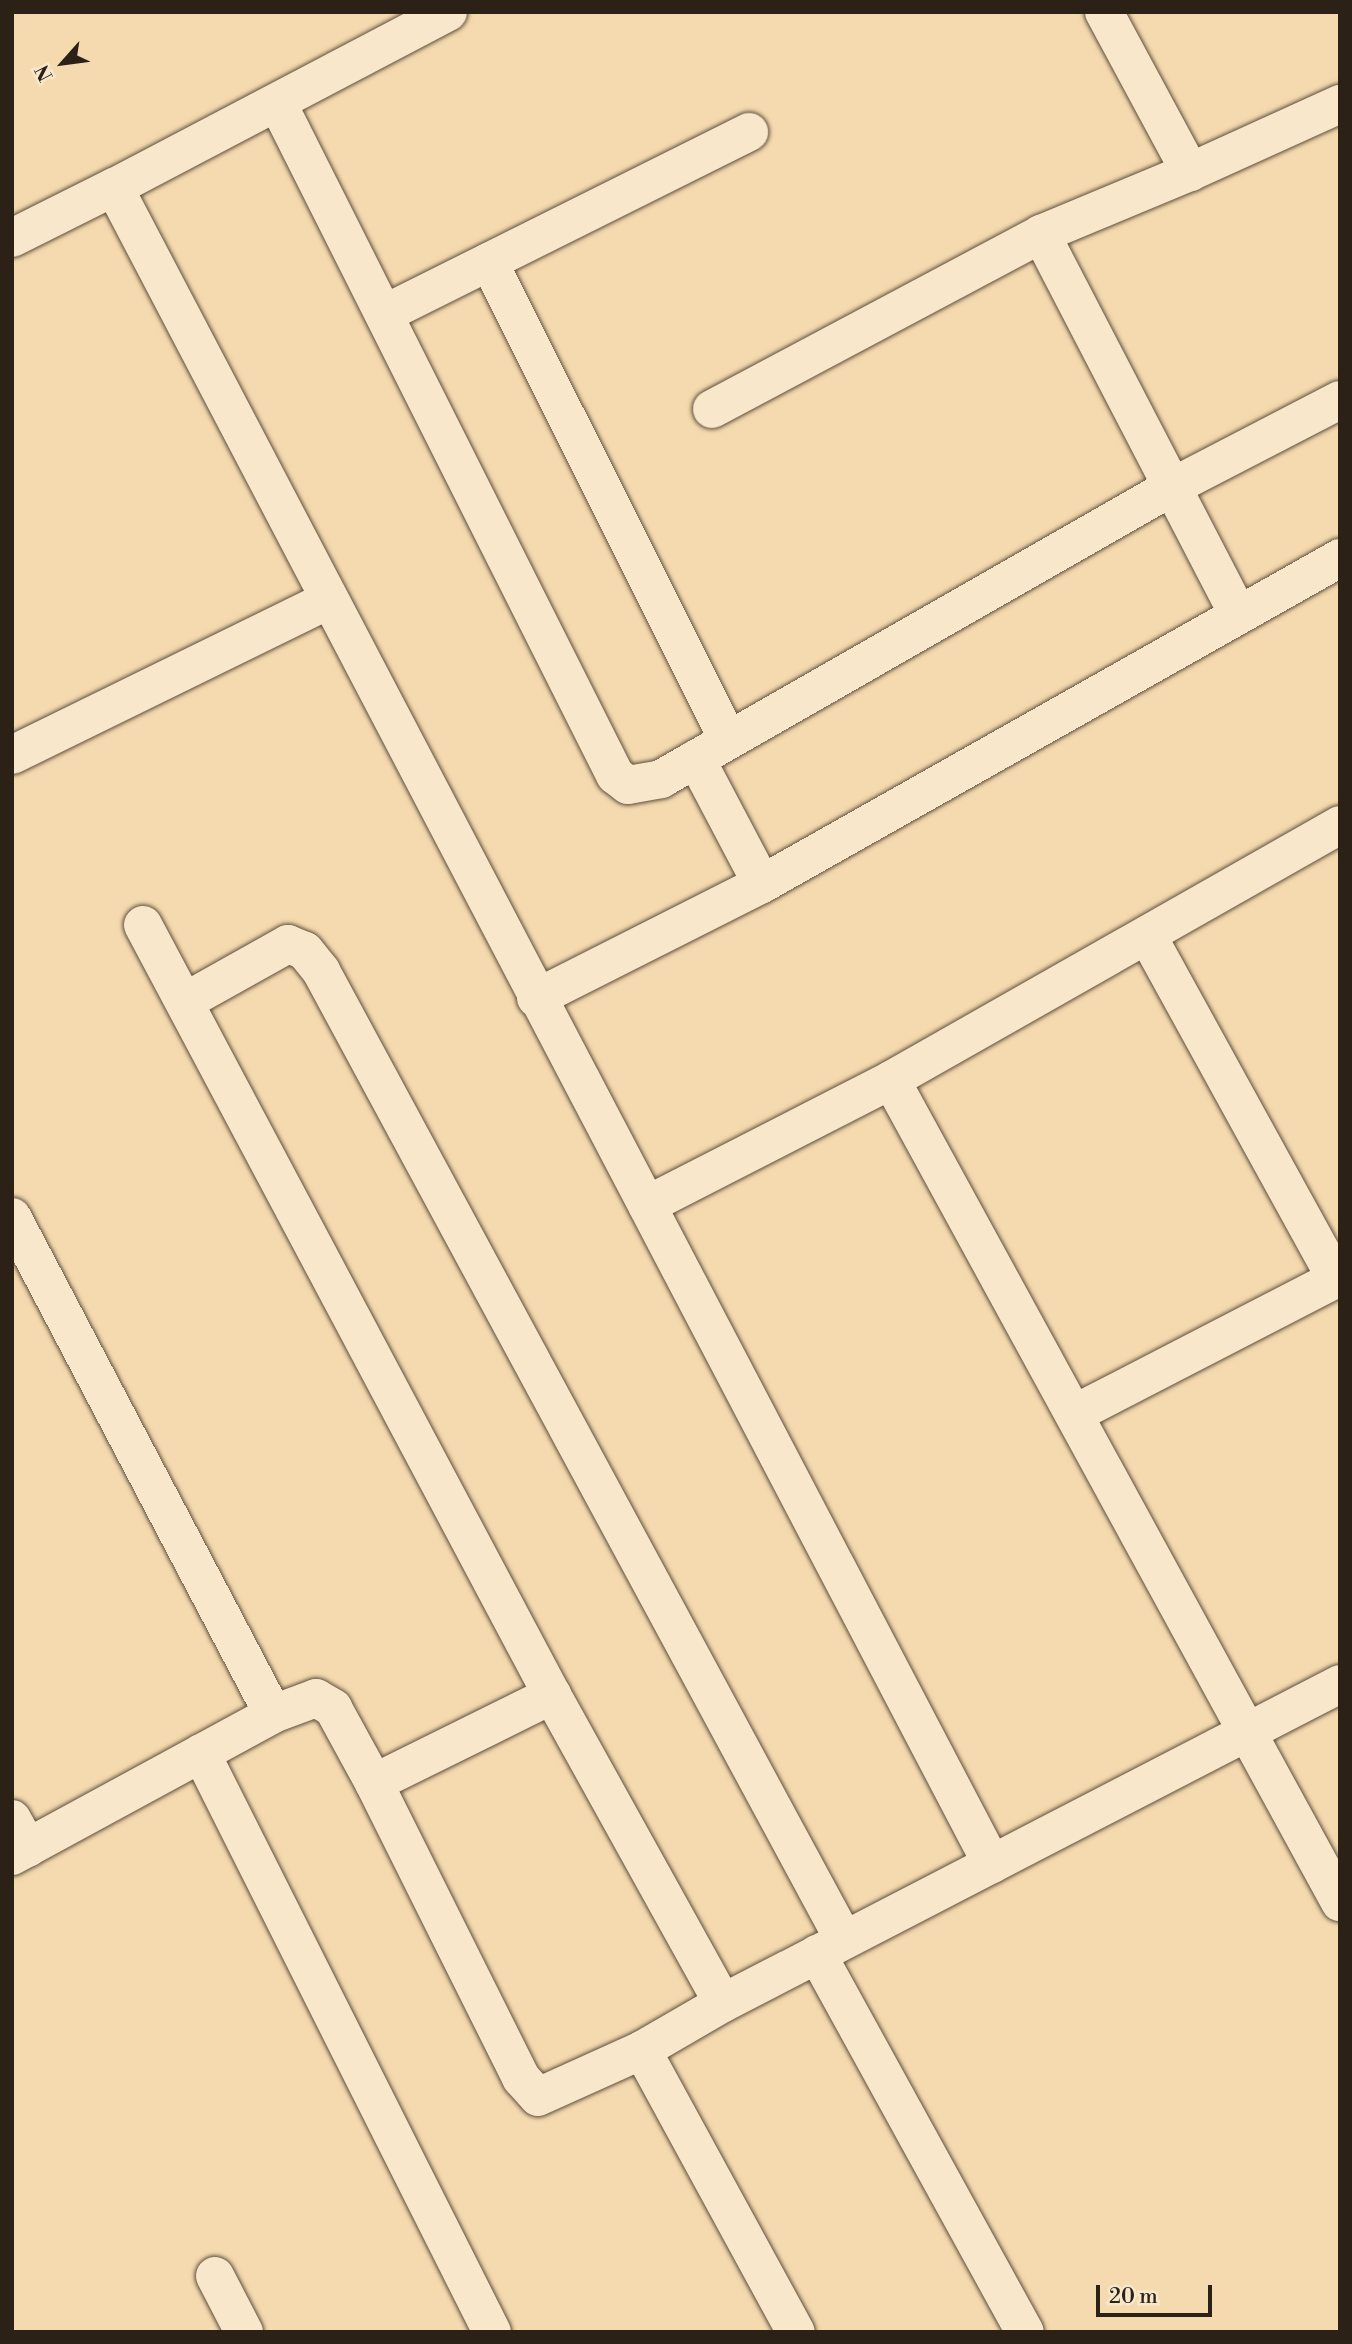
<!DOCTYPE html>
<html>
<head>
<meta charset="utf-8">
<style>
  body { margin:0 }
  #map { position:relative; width:1352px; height:2344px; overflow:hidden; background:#f5daaf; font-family:"Libre Bodoni",serif }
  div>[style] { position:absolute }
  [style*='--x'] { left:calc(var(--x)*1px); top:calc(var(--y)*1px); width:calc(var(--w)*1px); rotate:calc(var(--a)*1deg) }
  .roads { filter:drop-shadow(0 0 2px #5e4f3d) drop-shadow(0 0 2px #5e4f3d) }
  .minor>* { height:38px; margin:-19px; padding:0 19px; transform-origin:19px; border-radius:19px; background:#f8e7cb }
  span { translate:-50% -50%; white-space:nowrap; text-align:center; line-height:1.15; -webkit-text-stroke:7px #f8e7cb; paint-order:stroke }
  .frame { position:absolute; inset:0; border:14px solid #2b2117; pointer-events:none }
  .north { position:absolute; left:28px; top:28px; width:70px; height:70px; -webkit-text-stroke:5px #f8e7cb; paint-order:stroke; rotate:242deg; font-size:19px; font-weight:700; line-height:28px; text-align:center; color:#2b2117 }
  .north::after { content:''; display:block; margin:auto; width:24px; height:32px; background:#2b2117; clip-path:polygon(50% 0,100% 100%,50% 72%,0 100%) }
  .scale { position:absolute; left:1096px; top:2285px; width:116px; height:32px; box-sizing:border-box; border:4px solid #2b2117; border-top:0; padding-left:9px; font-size:21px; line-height:24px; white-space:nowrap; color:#2b2117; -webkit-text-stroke:5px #f8e7cb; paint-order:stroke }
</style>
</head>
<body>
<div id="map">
  <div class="roads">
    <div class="minor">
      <div style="--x:448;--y:12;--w:377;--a:152.3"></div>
      <div style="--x:114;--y:187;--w:1893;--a:62.37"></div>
      <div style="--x:1104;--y:12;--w:182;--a:61.7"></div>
      <div style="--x:1190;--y:172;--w:165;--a:-24.4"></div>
      <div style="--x:279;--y:106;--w:749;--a:63.33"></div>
      <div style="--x:615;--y:775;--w:16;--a:38"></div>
      <div style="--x:628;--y:785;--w:34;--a:-10"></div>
      <div style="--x:661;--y:779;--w:586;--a:-29.76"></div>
      <div style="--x:1170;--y:488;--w:191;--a:-27.4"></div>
      <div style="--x:1041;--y:234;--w:161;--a:-22.6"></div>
      <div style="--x:12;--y:238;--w:114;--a:-26.6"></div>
      <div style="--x:489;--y:262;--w:534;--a:63.43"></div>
      <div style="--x:384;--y:314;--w:408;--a:-26.5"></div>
      <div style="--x:712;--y:409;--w:373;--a:-28"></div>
      <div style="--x:1041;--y:234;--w:428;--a:62.6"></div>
      <div style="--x:12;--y:755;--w:350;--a:-26.1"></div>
      <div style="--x:696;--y:759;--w:141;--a:62.2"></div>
      <div style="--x:1340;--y:825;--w:516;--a:150.41"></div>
      <div style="--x:891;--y:1080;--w:937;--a:61.36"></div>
      <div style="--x:143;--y:925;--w:872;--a:62.02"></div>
      <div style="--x:552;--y:1695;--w:352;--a:61"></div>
      <div style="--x:723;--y:2003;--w:695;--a:-27.34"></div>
      <div style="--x:1147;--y:935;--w:393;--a:61.2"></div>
      <div style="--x:536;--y:998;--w:253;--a:-26.8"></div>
      <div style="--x:762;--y:884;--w:664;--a:-29.42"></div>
      <div style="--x:186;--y:1001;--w:117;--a:-29.2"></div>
      <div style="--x:288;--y:944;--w:18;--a:22"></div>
      <div style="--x:305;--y:951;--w:26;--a:51"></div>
      <div style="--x:321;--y:971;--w:1101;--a:61.64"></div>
      <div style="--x:647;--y:1205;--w:274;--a:-27.1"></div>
      <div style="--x:12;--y:1217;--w:561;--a:62.29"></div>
      <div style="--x:1076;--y:1413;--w:297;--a:-27.3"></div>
      <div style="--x:201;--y:1753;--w:648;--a:63.32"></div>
      <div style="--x:374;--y:1783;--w:330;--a:63.5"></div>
      <div style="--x:521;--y:2078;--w:25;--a:48"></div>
      <div style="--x:538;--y:2097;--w:114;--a:-24.3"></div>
      <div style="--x:642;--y:2050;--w:94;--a:-30.1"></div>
      <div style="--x:12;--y:1819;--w:33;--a:61"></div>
      <div style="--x:12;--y:1856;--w:297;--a:-28.5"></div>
      <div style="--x:273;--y:1714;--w:46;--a:-20.4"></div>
      <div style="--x:316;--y:1698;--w:20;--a:30"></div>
      <div style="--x:333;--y:1708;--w:85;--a:61.3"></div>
      <div style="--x:374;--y:1783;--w:199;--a:-26.3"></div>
      <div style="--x:817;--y:1954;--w:431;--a:61.2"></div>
      <div style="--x:642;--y:2050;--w:321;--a:61.4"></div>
      <div style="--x:215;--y:2276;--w:63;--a:62.6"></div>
    </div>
  </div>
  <div class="frame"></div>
  <div class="north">N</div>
  <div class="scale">20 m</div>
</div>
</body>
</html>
